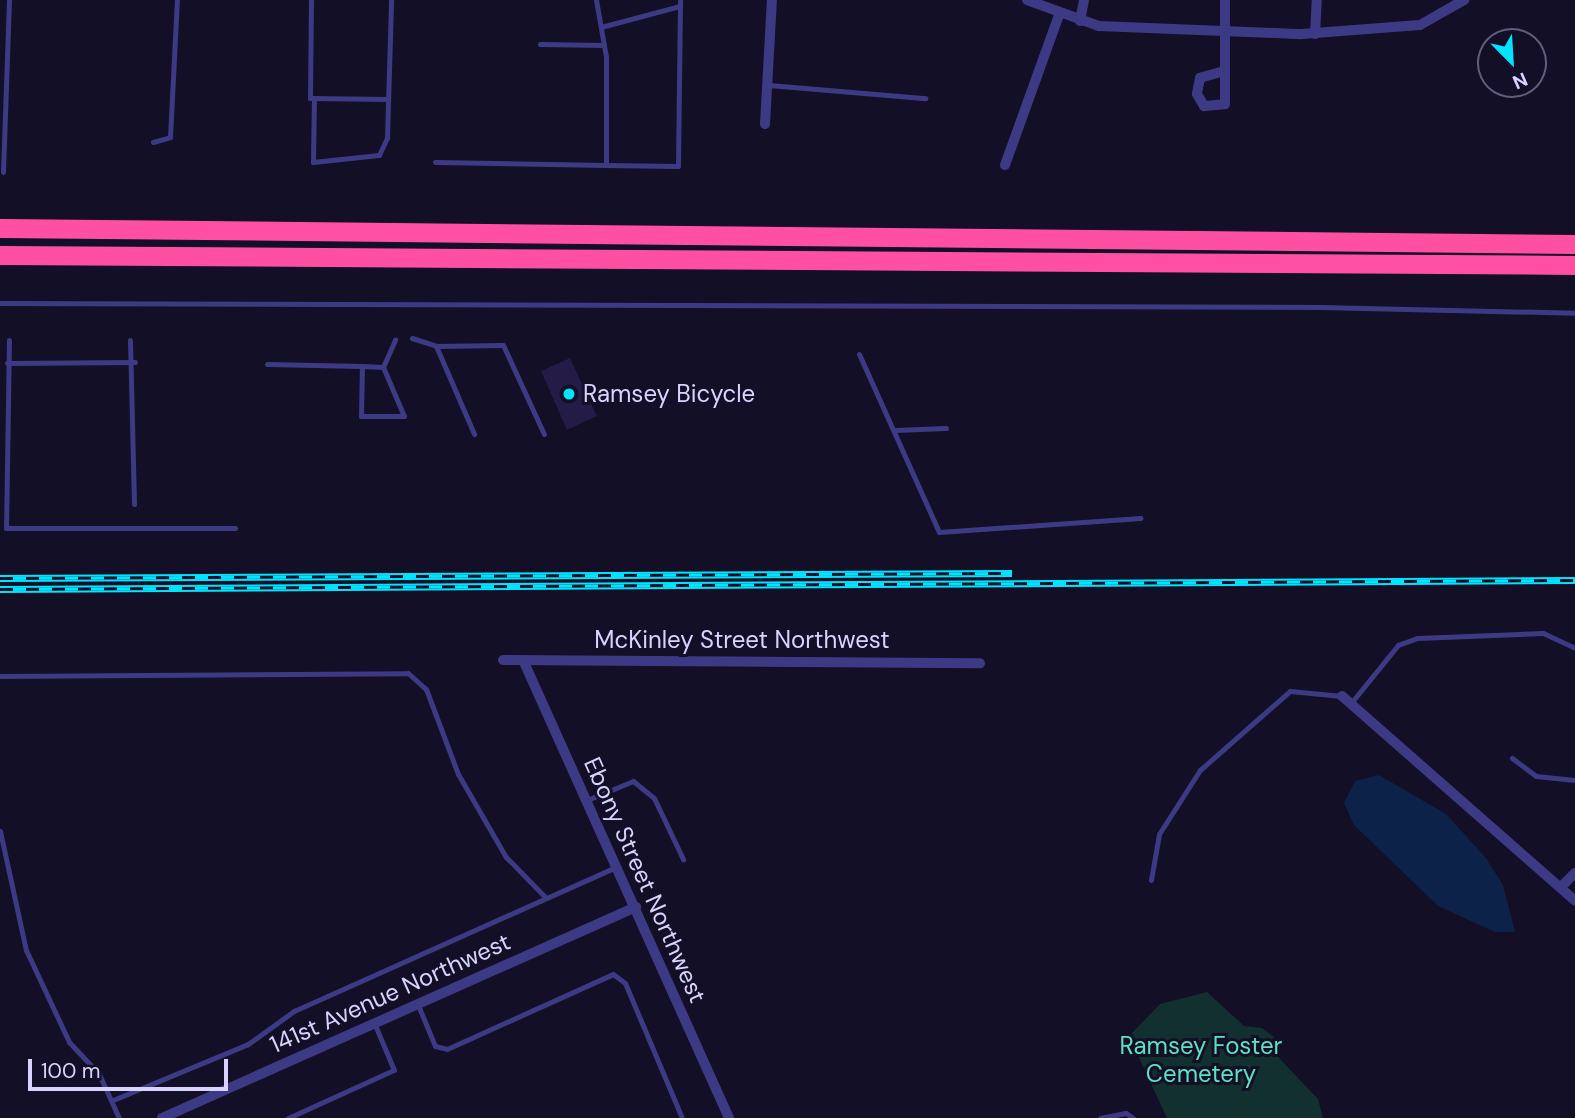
<!DOCTYPE html>
<html>
<head>
<meta charset="utf-8">
<style>
  body { margin:0 }
  #map { position:relative; width:1575px; height:1118px; overflow:hidden; background:#130f26; font-family:"DM Sans",sans-serif }
  div>[style] { position:absolute }
  [style*='--x'] { left:calc(var(--x)*1px); top:calc(var(--y)*1px); width:calc(var(--w)*1px); rotate:calc(var(--a)*1deg) }
  .green>* { inset:0; background:#12302f }
  .water>* { inset:0; background:#0c2248 }
  .building>* { inset:0; background:#241b47 }
  .lane>* { height:5px; margin:-2.5px; padding:0 2.5px; transform-origin:2.5px; border-radius:2.5px; background:#3d3a85 }
  .street>* { height:10px; margin:-5px; padding:0 5px; transform-origin:5px; border-radius:5px; background:#3d3a85 }
  .highway>* { height:19px; margin:-9.5px; padding:0 9.5px; transform-origin:9.5px; border-radius:9.5px; background:#ff4fa3 }
  .rail>* { height:7px; margin-top:-3.5px; transform-origin:0; background:repeating-linear-gradient(90deg,#130f26 0 13px,#00e5ff 0 26px); box-sizing:border-box; border-block:2px solid #00e5ff }
  .dots>* { width:19px; height:19px; translate:-50% -50%; box-sizing:border-box; border:4px solid #130f26; border-radius:50% }
  span { translate:-50% -50%; white-space:nowrap; text-align:center; line-height:1.15; -webkit-text-stroke:6px #130f26; paint-order:stroke }
  .poi-label { font-size:24px; color:#d9d4ff }
  .left { translate:0 -50%; text-align:left }
  .street-label { font-size:24px; color:#d9d4ff }
  .park-label { font-size:24px; color:#5fe0c0 }
  .north { position:absolute; left:1477px; top:28px; width:70px; height:70px; box-sizing:border-box; background:#130f26; border:2px solid #625e7d; border-radius:50%; rotate:156deg; font-size:19px; font-weight:700; line-height:28px; text-align:center; color:#d9d4ff }
  .north::after { content:''; display:block; margin:auto; width:24px; height:32px; background:#00e5ff; clip-path:polygon(50% 0,100% 100%,50% 72%,0 100%) }
  .scale { position:absolute; left:28px; top:1059px; width:200px; height:32px; box-sizing:border-box; border:4px solid #d9d4ff; border-top:0; padding-left:9px; font-size:21px; line-height:24px; white-space:nowrap; color:#d9d4ff; -webkit-text-stroke:5px #130f26; paint-order:stroke }
</style>
</head>
<body>
<div id="map">
  <div class="green">
    <div style="clip-path:polygon(1207px 992px,1244px 1026px,1262px 1028px,1279px 1041px,1279px 1058px,1318px 1099px,1323px 1118px,1167px 1118px,1129px 1036px,1160px 1004px)"></div>
  </div>
  <div class="water">
    <div style="clip-path:polygon(1379px 775px,1446px 814px,1486px 858px,1503px 885px,1515px 932px,1495px 932px,1438px 906px,1354px 825px,1344px 803px,1355px 781px)"></div>
  </div>
  <div class="building">
    <div style="clip-path:polygon(570px 358px,597px 416px,567px 430px,541px 371px)"></div>
  </div>
  <div class="lane">
    <div style="--x:311;--y:0;--w:98;--a:90.6"></div>
    <div style="--x:310;--y:98;--w:77;--a:0.7"></div>
    <div style="--x:596;--y:0;--w:58;--a:80"></div>
    <div style="--x:606;--y:57;--w:108;--a:90"></div>
    <div style="--x:606;--y:165;--w:72;--a:0.8"></div>
    <div style="--x:678;--y:166;--w:166;--a:-89.3"></div>
    <div style="--x:601;--y:27;--w:82;--a:-14.9"></div>
    <div style="--x:540;--y:44;--w:64;--a:0.9"></div>
    <div style="--x:769;--y:85;--w:157;--a:4.8"></div>
    <div style="--x:314;--y:98;--w:64;--a:90.9"></div>
    <div style="--x:313;--y:162;--w:66;--a:-6.1"></div>
    <div style="--x:379;--y:155;--w:19;--a:-65"></div>
    <div style="--x:387;--y:138;--w:138;--a:-88.3"></div>
    <div style="--x:153;--y:142;--w:18;--a:-16"></div>
    <div style="--x:170;--y:137;--w:137;--a:-87.1"></div>
    <div style="--x:435;--y:162;--w:171;--a:1"></div>
    <div style="--x:3;--y:172;--w:172;--a:-88"></div>
    <div style="--x:0;--y:303;--w:1320;--a:0.17"></div>
    <div style="--x:1320;--y:307;--w:255;--a:1.3"></div>
    <div style="--x:412;--y:338;--w:25;--a:18"></div>
    <div style="--x:436;--y:346;--w:67;--a:-0.9"></div>
    <div style="--x:503;--y:345;--w:98;--a:65.3"></div>
    <div style="--x:9;--y:340;--w:188;--a:90.9"></div>
    <div style="--x:6;--y:528;--w:229;--a:0"></div>
    <div style="--x:130;--y:340;--w:164;--a:88.6"></div>
    <div style="--x:436;--y:346;--w:96;--a:66.6"></div>
    <div style="--x:859;--y:354;--w:195;--a:65.8"></div>
    <div style="--x:939;--y:532;--w:202;--a:-4"></div>
    <div style="--x:7;--y:363;--w:128;--a:-0.4"></div>
    <div style="--x:267;--y:364;--w:95;--a:1.2"></div>
    <div style="--x:362;--y:366;--w:21;--a:3"></div>
    <div style="--x:383;--y:367;--w:53;--a:66.8"></div>
    <div style="--x:404;--y:416;--w:43;--a:180"></div>
    <div style="--x:361;--y:416;--w:50;--a:-88.9"></div>
    <div style="--x:383;--y:367;--w:30;--a:-66"></div>
    <div style="--x:895;--y:430;--w:51;--a:-2.2"></div>
    <div style="--x:0;--y:676;--w:408;--a:-0.4"></div>
    <div style="--x:408;--y:673;--w:24;--a:42"></div>
    <div style="--x:426;--y:689;--w:91;--a:69.4"></div>
    <div style="--x:458;--y:774;--w:96;--a:60"></div>
    <div style="--x:506;--y:857;--w:56;--a:45.7"></div>
    <div style="--x:1351;--y:703;--w:75;--a:-51"></div>
    <div style="--x:1398;--y:645;--w:20;--a:-20"></div>
    <div style="--x:1417;--y:638;--w:126;--a:-2.3"></div>
    <div style="--x:1543;--y:633;--w:35;--a:25"></div>
    <div style="--x:1512;--y:758;--w:30;--a:37"></div>
    <div style="--x:1536;--y:776;--w:39;--a:6"></div>
    <div style="--x:587;--y:800;--w:50;--a:-22.4"></div>
    <div style="--x:633;--y:781;--w:27;--a:39"></div>
    <div style="--x:654;--y:798;--w:68;--a:64.6"></div>
    <div style="--x:0;--y:831;--w:122;--a:77.7"></div>
    <div style="--x:26;--y:950;--w:102;--a:64.9"></div>
    <div style="--x:69;--y:1042;--w:44;--a:46.8"></div>
    <div style="--x:99;--y:1074;--w:48;--a:65.6"></div>
    <div style="--x:1151;--y:880;--w:47;--a:-80.1"></div>
    <div style="--x:1159;--y:834;--w:76;--a:-57.4"></div>
    <div style="--x:1200;--y:770;--w:120;--a:-41.3"></div>
    <div style="--x:1290;--y:691;--w:52;--a:5.5"></div>
    <div style="--x:418;--y:1005;--w:44;--a:67.5"></div>
    <div style="--x:435;--y:1046;--w:12;--a:14"></div>
    <div style="--x:447;--y:1049;--w:182;--a:-24.3"></div>
    <div style="--x:613;--y:974;--w:15;--a:37"></div>
    <div style="--x:625;--y:983;--w:147;--a:67.1"></div>
    <div style="--x:113;--y:1100;--w:146;--a:-22.5"></div>
    <div style="--x:248;--y:1044;--w:57;--a:-35.7"></div>
    <div style="--x:294;--y:1011;--w:353;--a:-24.1"></div>
    <div style="--x:288;--y:1118;--w:116;--a:-24.4"></div>
    <div style="--x:394;--y:1070;--w:49;--a:-112.9"></div>
    <div style="--x:1100;--y:1118;--w:26;--a:-11"></div>
    <div style="--x:1126;--y:1113;--w:9;--a:36"></div>
  </div>
  <div class="street">
    <div style="--x:1027;--y:0;--w:77;--a:19.9"></div>
    <div style="--x:1099;--y:26;--w:203;--a:2.3"></div>
    <div style="--x:1302;--y:34;--w:118;--a:-4.4"></div>
    <div style="--x:1420;--y:25;--w:51;--a:-29.6"></div>
    <div style="--x:1080;--y:21;--w:21;--a:-79"></div>
    <div style="--x:1315;--y:34;--w:34;--a:-87"></div>
    <div style="--x:1224;--y:71;--w:25;--a:164"></div>
    <div style="--x:1200;--y:78;--w:16;--a:101"></div>
    <div style="--x:1197;--y:94;--w:14;--a:60"></div>
    <div style="--x:1204;--y:106;--w:21;--a:-5"></div>
    <div style="--x:1225;--y:104;--w:104;--a:-90"></div>
    <div style="--x:765;--y:124;--w:124;--a:-86.8"></div>
    <div style="--x:1005;--y:165;--w:159;--a:-70.2"></div>
    <div style="--x:503;--y:660;--w:477;--a:0.4"></div>
    <div style="--x:523;--y:660;--w:502;--a:65.78"></div>
    <div style="--x:1342;--y:696;--w:310;--a:41.3"></div>
    <div style="--x:1561;--y:887;--w:20;--a:-45"></div>
    <div style="--x:162;--y:1118;--w:519;--a:-24"></div>
  </div>
  <div class="highway">
    <div style="--x:0;--y:228;--w:1575;--a:0.58"></div>
    <div style="--x:0;--y:255;--w:1575;--a:0.36"></div>
  </div>
  <div class="rail">
    <div style="--x:0;--y:578;--w:1012;--a:-0.28"></div>
    <div style="--x:0;--y:589;--w:1575;--a:-0.33"></div>
  </div>
  <div class="dots">
    <div style="left:569px;top:394px;background:#00e5ff"></div>
  </div>
  <div class="poi-label">
    <span class="left" style="left:583px;top:394px">Ramsey Bicycle</span>
  </div>
  <div class="street-label">
    <span style="left:742px;top:640px">McKinley Street Northwest</span>
    <span style="left:645px;top:880px;rotate:66deg">Ebony Street Northwest</span>
    <span style="left:390px;top:993px;rotate:-24deg">141st Avenue Northwest</span>
  </div>
  <div class="park-label">
    <span style="left:1201px;top:1060px">Ramsey Foster<br>Cemetery</span>
  </div>
  <div class="north">N</div>
  <div class="scale">100 m</div>
</div>
</body>
</html>
